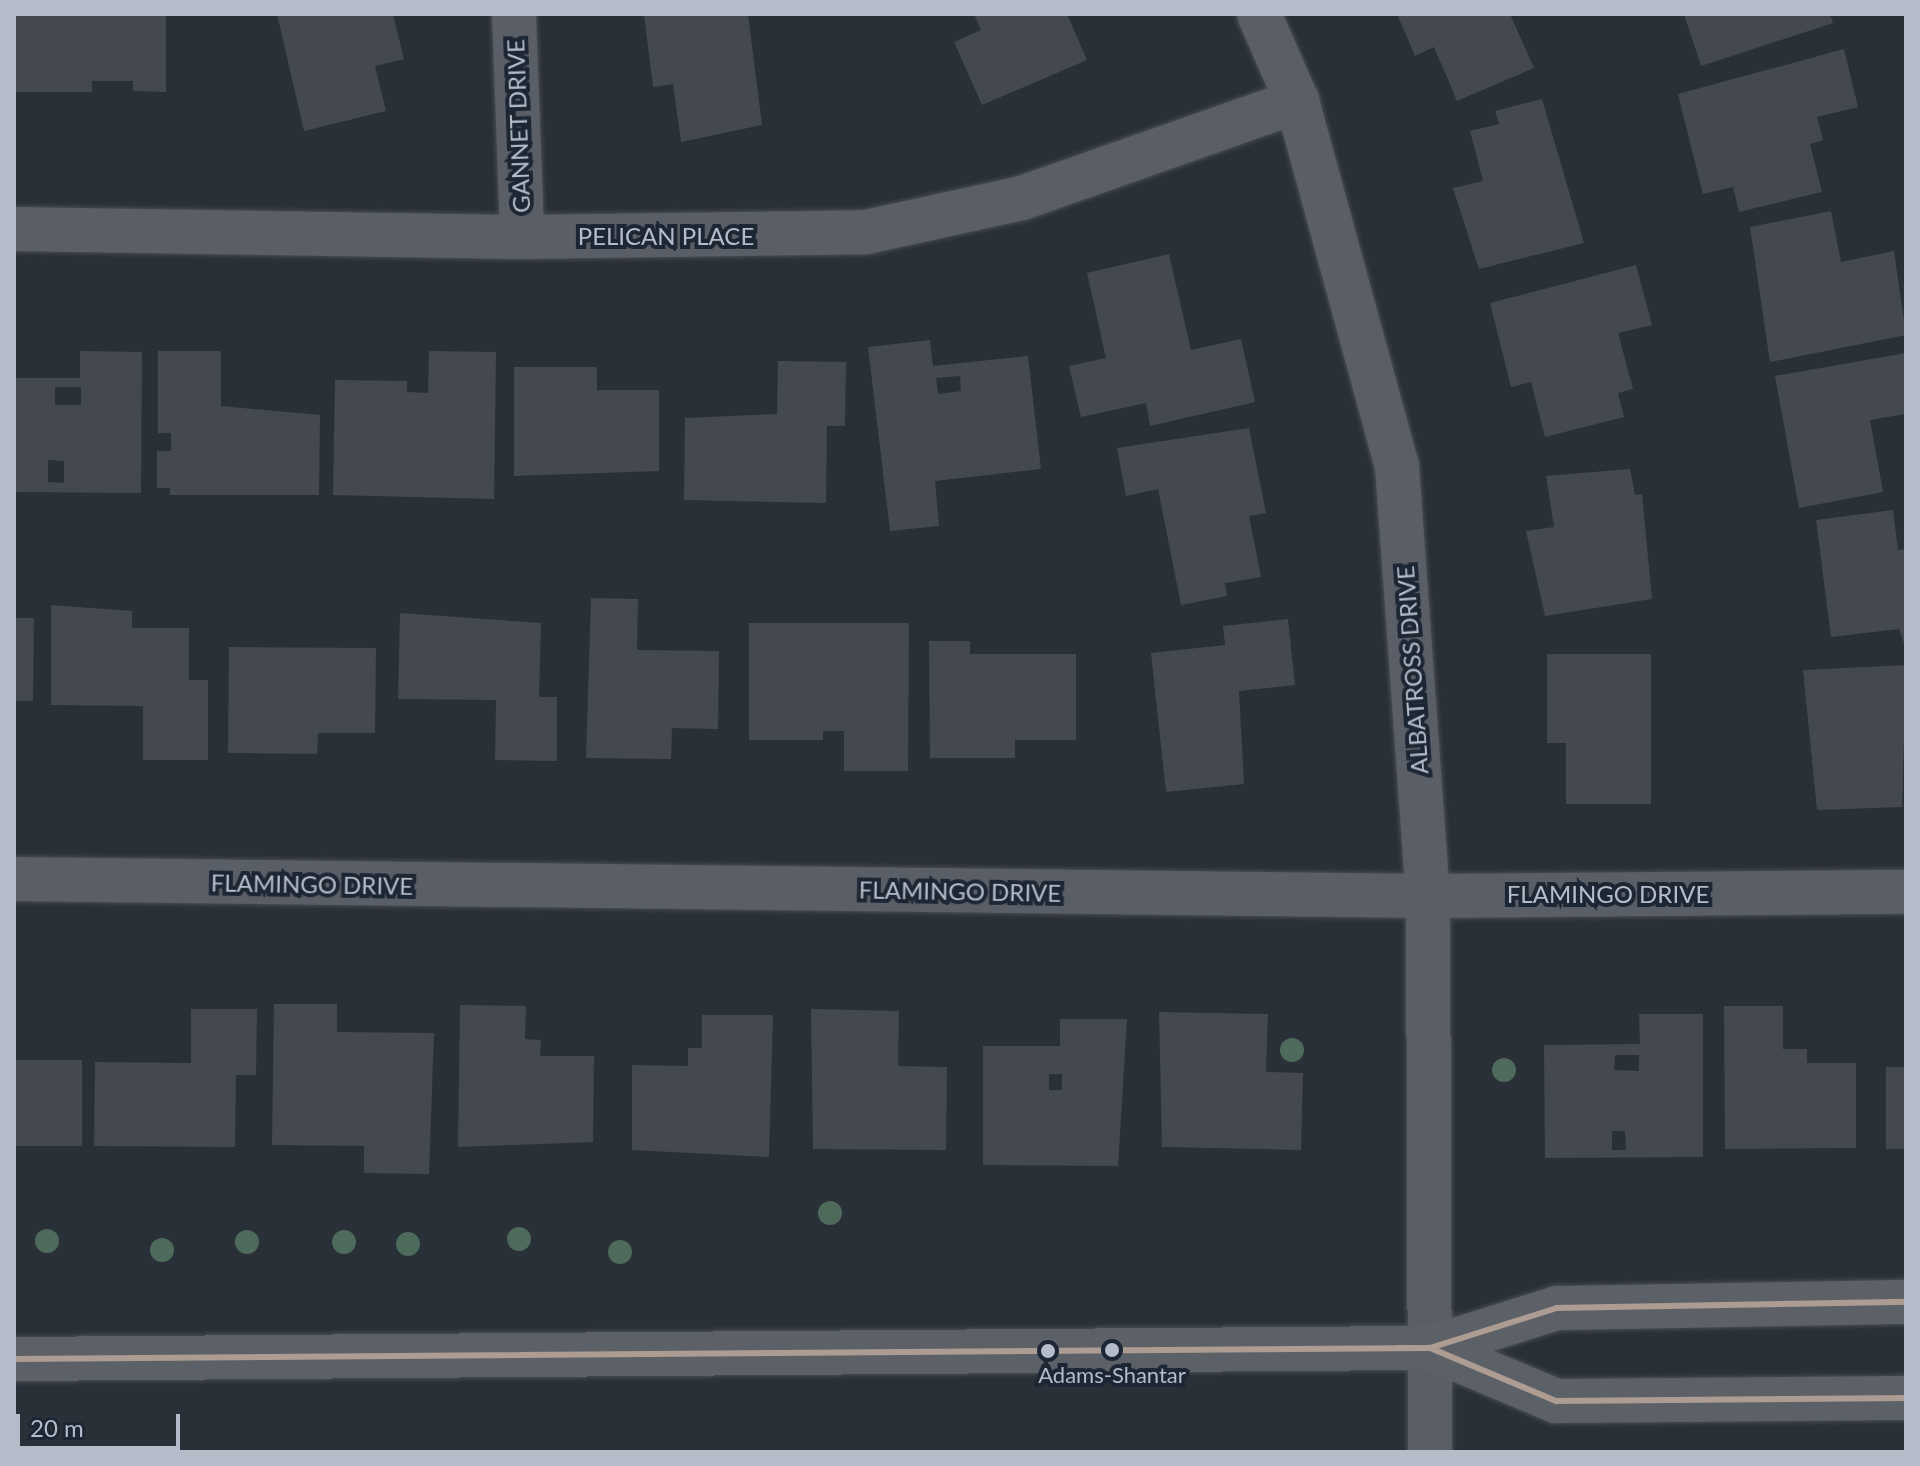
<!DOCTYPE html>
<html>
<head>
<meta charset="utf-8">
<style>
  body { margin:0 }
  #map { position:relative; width:1920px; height:1466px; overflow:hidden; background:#2a3038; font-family:Lato,sans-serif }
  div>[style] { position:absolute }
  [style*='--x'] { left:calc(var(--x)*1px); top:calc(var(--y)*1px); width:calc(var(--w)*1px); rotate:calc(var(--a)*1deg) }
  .building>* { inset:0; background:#444950 }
  .roads { filter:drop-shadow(0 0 2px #484c53) drop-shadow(0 0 2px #484c53) }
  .street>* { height:44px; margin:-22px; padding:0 22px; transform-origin:22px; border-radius:22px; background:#5a5e66 }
  .primary>* { height:44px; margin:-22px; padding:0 22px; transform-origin:22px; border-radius:22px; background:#5c6168 }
  .bus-1>* { height:6px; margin:-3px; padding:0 3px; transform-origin:3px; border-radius:3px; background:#ac9c92 }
  .trees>* { width:24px; height:24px; margin:-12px; border-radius:50%; background:#4e6a5a }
  .dots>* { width:22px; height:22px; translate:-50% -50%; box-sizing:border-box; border:4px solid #1d2633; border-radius:50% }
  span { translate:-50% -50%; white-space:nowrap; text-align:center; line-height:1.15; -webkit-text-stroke:8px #1d2633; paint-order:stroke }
  .bus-label { font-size:22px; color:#b4bcc9 }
  .street-label { font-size:24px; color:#b4bcc9 }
  .frame { position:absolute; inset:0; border:16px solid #b4bcc9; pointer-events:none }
  .scale { position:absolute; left:16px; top:1414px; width:164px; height:36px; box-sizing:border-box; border:4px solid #b4bcc9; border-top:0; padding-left:10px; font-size:24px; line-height:28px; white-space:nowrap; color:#b4bcc9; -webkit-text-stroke:6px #1d2633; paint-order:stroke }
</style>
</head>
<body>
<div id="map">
  <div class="building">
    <div style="clip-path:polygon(16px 14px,166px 14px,166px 92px,133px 91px,133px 81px,92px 81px,92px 92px,16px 92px)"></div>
    <div style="clip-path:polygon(277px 14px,393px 14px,404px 59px,375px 66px,386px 111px,304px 131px)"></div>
    <div style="clip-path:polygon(644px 14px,748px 14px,762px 125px,681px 142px,673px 84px,653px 87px)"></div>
    <div style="clip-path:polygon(974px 14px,1067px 14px,1087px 60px,982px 105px,954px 42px,981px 30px)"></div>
    <div style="clip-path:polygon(1397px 14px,1510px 14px,1534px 68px,1457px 101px,1434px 47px,1415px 56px)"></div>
    <div style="clip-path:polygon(1684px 14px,1830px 14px,1833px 23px,1701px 66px)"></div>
    <div style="clip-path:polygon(1844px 49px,1858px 107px,1817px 117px,1823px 140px,1810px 144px,1822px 192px,1739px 212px,1733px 187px,1703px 194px,1678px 94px)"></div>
    <div style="clip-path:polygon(1542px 99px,1584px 243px,1479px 269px,1453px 188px,1483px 181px,1470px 131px,1499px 124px,1495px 111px)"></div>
    <div style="clip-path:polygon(1831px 211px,1841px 262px,1894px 251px,1906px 335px,1770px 362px,1750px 227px)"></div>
    <div style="clip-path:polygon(1169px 254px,1191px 350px,1241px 339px,1255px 402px,1150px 426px,1146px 403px,1081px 417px,1069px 366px,1106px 358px,1087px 273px)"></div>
    <div style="clip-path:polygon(1636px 265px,1652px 325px,1618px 333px,1633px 389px,1618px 393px,1624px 417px,1545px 437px,1531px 382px,1511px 387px,1490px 303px)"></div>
    <div style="clip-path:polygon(evenodd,930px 340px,933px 366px,1028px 356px,1041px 469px,935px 481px,939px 526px,890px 531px,868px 347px,930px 340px,960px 376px,961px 391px,938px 394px,936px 378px,960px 376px)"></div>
    <div style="clip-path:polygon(evenodd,80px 351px,142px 352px,141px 493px,14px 492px,14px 378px,80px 378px,80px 351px,55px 387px,81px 387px,81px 405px,55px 405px,55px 387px,80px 351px,48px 460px,64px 461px,64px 483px,48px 482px,48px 460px)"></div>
    <div style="clip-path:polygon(158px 351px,221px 351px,221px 406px,320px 415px,319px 495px,170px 495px,170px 488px,157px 488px,157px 451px,171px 451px,171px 433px,158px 433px)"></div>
    <div style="clip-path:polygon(429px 351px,496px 352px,494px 499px,333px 495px,335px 380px,407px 381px,407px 392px,428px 393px)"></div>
    <div style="clip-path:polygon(1906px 353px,1906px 414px,1870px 420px,1883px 492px,1799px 508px,1775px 376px)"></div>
    <div style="clip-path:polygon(778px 361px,846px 362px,845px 426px,827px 426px,826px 503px,684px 500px,685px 418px,777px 414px)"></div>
    <div style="clip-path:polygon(514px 367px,597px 367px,597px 390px,659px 390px,659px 471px,514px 476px)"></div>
    <div style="clip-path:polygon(1249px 428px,1266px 513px,1249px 516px,1261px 577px,1225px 583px,1227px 596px,1181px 605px,1158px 489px,1126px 496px,1117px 448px)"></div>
    <div style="clip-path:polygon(1630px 469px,1635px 495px,1642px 494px,1652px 599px,1545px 616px,1526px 531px,1554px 527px,1546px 476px)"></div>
    <div style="clip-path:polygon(1893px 510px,1898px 550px,1906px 549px,1906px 649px,1899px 629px,1831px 637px,1816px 520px)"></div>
    <div style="clip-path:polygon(591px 598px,638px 599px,637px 650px,719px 651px,718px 729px,672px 728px,671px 759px,586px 758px)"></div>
    <div style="clip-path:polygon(51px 605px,132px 611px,132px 628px,189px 628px,189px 680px,208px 680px,208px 760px,143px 760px,143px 706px,51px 705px)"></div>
    <div style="clip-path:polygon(400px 613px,541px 623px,539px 697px,557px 697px,557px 761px,495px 760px,496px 700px,398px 699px)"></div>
    <div style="clip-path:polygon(14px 618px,34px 618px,33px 701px,14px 701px)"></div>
    <div style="clip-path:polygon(1288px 619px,1295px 685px,1239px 691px,1244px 784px,1166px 792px,1151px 653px,1225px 645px,1223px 626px)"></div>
    <div style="clip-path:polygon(749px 623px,909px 623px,908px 771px,844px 771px,844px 731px,823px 731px,823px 740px,749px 740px)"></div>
    <div style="clip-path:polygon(929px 641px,970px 641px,970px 654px,1076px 654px,1076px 740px,1015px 740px,1015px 758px,930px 758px)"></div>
    <div style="clip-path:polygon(229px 647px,376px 648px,375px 733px,318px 733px,317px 754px,228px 753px)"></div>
    <div style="clip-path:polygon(1547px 654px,1651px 654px,1651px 804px,1566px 804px,1566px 743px,1547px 743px)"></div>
    <div style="clip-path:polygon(1906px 665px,1902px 807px,1817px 810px,1803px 670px)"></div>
    <div style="clip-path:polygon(274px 1004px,337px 1004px,337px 1032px,434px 1033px,429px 1174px,364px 1173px,364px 1146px,272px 1145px)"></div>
    <div style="clip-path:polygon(460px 1005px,526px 1006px,525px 1039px,541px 1040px,540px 1056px,594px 1056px,593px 1142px,458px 1147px)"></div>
    <div style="clip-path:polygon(1724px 1006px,1783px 1006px,1783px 1049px,1807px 1049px,1807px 1063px,1856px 1063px,1856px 1148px,1725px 1149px)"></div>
    <div style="clip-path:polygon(191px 1009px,257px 1009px,256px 1075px,236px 1075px,235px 1147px,94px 1146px,95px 1062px,191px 1063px)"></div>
    <div style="clip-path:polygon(811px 1009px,899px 1011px,898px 1066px,947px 1067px,946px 1150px,813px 1149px)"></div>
    <div style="clip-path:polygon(1159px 1012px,1268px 1014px,1266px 1072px,1303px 1073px,1301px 1150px,1162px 1147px)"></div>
    <div style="clip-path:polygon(evenodd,1639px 1014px,1703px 1014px,1703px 1157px,1545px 1158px,1544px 1045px,1640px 1044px,1639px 1014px,1615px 1055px,1639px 1055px,1639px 1071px,1614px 1070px,1615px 1055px,1639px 1014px,1612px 1131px,1625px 1131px,1626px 1150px,1612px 1150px,1612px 1131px)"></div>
    <div style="clip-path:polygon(702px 1015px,773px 1015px,769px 1157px,632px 1150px,632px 1065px,688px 1066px,688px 1048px,702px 1048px)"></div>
    <div style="clip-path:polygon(evenodd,1060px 1019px,1127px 1019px,1118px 1166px,983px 1165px,983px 1046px,1060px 1046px,1060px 1019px,1049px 1074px,1062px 1074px,1062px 1090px,1049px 1090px,1049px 1074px)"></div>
    <div style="clip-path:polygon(14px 1060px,82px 1060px,82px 1146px,14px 1146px)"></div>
    <div style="clip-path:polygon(1886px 1067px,1906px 1067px,1906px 1149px,1886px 1149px)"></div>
  </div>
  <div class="roads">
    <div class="street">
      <div style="--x:514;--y:14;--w:223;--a:87.9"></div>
      <div style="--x:1259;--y:14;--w:95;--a:66.4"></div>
      <div style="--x:1297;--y:101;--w:378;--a:74.7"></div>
      <div style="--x:1397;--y:466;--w:431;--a:85.9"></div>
      <div style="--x:1428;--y:896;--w:556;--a:89.79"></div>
      <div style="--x:14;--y:229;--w:508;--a:0.9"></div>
      <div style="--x:522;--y:237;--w:344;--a:-0.8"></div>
      <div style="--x:866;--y:232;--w:160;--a:-12.3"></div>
      <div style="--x:1022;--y:198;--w:292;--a:-19.4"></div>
      <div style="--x:14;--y:879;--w:1414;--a:0.69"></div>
      <div style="--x:1428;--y:896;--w:478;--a:-0.5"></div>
    </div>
    <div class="primary">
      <div style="--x:1430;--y:1348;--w:137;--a:22.8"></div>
      <div style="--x:1556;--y:1401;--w:350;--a:-0.5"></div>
      <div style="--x:14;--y:1359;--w:1416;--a:-0.45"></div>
      <div style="--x:1430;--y:1348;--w:133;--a:-17.5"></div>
      <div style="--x:1557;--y:1308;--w:349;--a:-1"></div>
    </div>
  </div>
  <div class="bus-1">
    <div style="--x:1398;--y:1348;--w:32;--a:0"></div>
    <div style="--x:1430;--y:1348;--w:133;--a:-17.5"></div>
    <div style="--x:1557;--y:1308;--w:349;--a:-1"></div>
    <div style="--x:14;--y:1359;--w:1416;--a:-0.45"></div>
    <div style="--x:1430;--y:1348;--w:137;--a:22.8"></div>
    <div style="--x:1556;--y:1401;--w:350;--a:-0.5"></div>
  </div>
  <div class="trees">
    <div style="left:1292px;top:1050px"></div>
    <div style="left:1504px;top:1070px"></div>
    <div style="left:830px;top:1213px"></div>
    <div style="left:519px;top:1239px"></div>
    <div style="left:47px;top:1241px"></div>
    <div style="left:247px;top:1242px"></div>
    <div style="left:344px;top:1242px"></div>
    <div style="left:408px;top:1244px"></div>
    <div style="left:162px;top:1250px"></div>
    <div style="left:620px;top:1252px"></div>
  </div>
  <div class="dots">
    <div style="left:1112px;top:1350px;background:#b4bcc9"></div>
    <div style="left:1048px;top:1351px;background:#b4bcc9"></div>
  </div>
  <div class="bus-label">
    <span style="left:1112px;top:1375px">Adams-Shantar</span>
  </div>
  <div class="street-label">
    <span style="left:518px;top:126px;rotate:-92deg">GANNET DRIVE</span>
    <span style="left:666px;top:236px">PELICAN PLACE</span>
    <span style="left:1412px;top:670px;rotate:-94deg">ALBATROSS DRIVE</span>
    <span style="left:312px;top:884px;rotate:1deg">FLAMINGO DRIVE</span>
    <span style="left:960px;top:891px;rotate:1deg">FLAMINGO DRIVE</span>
    <span style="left:1608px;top:894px">FLAMINGO DRIVE</span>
  </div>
  <div class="frame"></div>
  <div class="scale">20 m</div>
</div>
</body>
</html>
